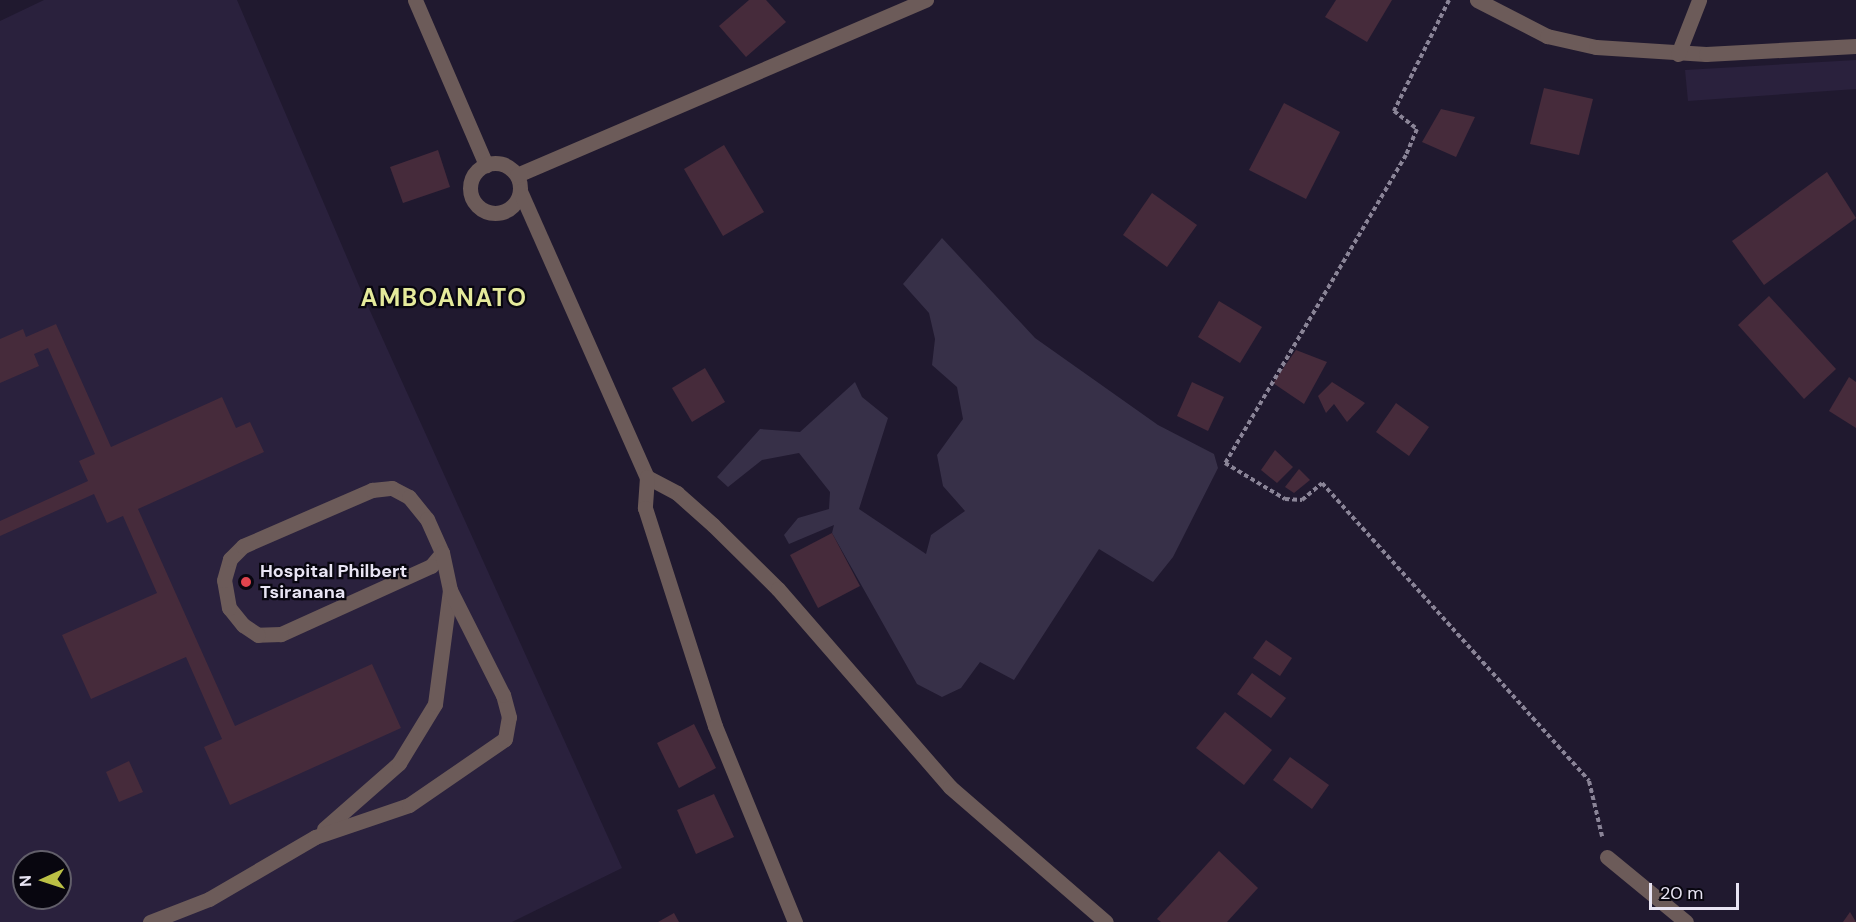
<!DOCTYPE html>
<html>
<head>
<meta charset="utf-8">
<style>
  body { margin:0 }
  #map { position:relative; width:1856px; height:922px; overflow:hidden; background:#20192f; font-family:"DM Sans",sans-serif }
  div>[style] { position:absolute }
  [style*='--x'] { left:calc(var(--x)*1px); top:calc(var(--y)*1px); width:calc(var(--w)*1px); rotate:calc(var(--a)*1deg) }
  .built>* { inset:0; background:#2a213d }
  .green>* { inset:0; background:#373048 }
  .building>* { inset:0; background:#462b3b }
  .path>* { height:4px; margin-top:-2px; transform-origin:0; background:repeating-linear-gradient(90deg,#8a8497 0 4.5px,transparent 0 7.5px) }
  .service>* { height:15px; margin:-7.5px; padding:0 7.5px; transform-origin:7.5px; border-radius:7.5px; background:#6c5b59 }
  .minor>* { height:15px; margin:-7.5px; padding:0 7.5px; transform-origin:7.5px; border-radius:7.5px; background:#6c5b59 }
  .minor>.ring { margin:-7.5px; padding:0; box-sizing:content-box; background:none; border:15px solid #6c5b59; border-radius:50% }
  .dots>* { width:16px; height:16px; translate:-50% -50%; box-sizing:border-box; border:3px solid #08060f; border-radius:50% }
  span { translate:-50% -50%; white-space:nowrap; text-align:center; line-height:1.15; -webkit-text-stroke:4.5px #08060f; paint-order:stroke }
  .poi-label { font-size:18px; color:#e8e4f3; font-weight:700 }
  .left { translate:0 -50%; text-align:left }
  .district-label { font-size:24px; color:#e5ea9b; font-weight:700; letter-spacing:1.5px }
  .north { position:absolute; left:12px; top:850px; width:60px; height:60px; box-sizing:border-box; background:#08060f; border:2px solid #625f6a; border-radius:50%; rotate:267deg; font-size:16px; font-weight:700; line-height:24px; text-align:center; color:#e8e4f3 }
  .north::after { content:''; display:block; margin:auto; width:21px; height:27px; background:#bbc045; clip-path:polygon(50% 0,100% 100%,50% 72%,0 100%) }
  .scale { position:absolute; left:1649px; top:883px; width:90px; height:27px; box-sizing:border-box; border:3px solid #e8e4f3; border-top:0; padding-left:8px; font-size:18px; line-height:21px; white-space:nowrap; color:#e8e4f3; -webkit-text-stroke:4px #08060f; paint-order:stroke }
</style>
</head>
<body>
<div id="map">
  <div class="built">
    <div style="clip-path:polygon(evenodd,44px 0,237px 0,366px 302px,622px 868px,512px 922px,0 922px,0 21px,44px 0,24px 862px,60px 862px,60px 898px,24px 898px,24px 862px)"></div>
    <div style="clip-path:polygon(1856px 60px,1856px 89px,1688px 101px,1685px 70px)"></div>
  </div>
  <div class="green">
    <div style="clip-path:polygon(942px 238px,1035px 338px,1158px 425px,1214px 454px,1218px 468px,1173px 557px,1153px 582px,1099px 549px,1014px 680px,980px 662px,961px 688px,942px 697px,917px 684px,832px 533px,834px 525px,789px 544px,784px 535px,798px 518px,829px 509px,830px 492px,799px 453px,762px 460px,728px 487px,717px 477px,760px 429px,800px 432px,855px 382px,862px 397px,888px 418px,859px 509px,926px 554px,931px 535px,965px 511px,943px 486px,937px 455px,963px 419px,957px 387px,932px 365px,935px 339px,929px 313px,903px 284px)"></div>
  </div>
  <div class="building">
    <div style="clip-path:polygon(749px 0,766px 0,786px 22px,746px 57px,719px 26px)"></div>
    <div style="clip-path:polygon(1336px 0,1392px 0,1367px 42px,1325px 17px)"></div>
    <div style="clip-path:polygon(1544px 88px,1593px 99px,1579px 155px,1530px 144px)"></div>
    <div style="clip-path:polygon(1284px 103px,1340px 132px,1306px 199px,1249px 170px)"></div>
    <div style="clip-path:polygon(1441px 109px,1475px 117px,1456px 157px,1422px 142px)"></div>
    <div style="clip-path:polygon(724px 145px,764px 212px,723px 236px,684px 169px)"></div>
    <div style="clip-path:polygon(438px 150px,450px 187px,403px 203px,390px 167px)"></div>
    <div style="clip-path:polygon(1827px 172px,1856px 218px,1764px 285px,1732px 241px)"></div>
    <div style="clip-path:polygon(1152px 193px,1197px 225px,1167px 267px,1123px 235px)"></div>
    <div style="clip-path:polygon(1769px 296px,1836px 369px,1804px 399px,1738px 325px)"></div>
    <div style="clip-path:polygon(1219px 301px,1262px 327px,1240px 363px,1198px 337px)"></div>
    <div style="clip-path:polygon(56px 324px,111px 447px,222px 397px,236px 428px,250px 422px,264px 452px,138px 509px,235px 726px,372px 664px,401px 728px,230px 805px,204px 747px,222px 739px,186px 657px,91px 699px,62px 635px,157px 593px,123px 516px,107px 523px,94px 494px,0 536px,0 521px,88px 481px,79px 461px,95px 454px,48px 348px,34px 354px,39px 366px,0 383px,0 339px,23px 329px,26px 337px)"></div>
    <div style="clip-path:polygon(1296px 350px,1327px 362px,1304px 404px,1273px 383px)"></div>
    <div style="clip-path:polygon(705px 368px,725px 402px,692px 422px,672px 388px)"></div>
    <div style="clip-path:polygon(1849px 377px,1856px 382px,1856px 428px,1829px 411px)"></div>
    <div style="clip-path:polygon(1192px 382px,1224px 397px,1208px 431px,1177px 416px)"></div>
    <div style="clip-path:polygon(1332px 382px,1365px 403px,1347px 422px,1334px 404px,1326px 413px,1318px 396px)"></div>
    <div style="clip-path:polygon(1396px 403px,1429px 427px,1409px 456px,1376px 432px)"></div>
    <div style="clip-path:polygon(1275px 450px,1293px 467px,1277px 483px,1261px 470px)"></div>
    <div style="clip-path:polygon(1299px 469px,1310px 480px,1294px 493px,1285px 487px)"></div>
    <div style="clip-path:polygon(832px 533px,860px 586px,818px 608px,790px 555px)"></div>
    <div style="clip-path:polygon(1266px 640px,1292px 658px,1280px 676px,1253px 658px)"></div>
    <div style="clip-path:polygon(1252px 673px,1286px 698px,1271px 718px,1237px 694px)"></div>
    <div style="clip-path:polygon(1225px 712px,1272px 750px,1244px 785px,1196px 748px)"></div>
    <div style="clip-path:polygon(694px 724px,716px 768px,679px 788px,657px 743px)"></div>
    <div style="clip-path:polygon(1290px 757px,1329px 785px,1312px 809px,1273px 780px)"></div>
    <div style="clip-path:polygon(129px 761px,143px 792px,119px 802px,106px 772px)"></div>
    <div style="clip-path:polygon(714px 794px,734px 837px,696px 854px,677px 810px)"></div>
    <div style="clip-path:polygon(1219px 851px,1258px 888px,1227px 922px,1161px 922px,1157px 919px)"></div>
    <div style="clip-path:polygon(1850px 912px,1856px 922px,1843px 922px)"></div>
    <div style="clip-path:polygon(674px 913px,679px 922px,658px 922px)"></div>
  </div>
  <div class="path">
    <div style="--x:1449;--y:0;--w:124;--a:116.4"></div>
    <div style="--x:1394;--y:111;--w:29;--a:38"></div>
    <div style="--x:1417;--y:129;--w:28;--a:113"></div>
    <div style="--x:1406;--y:155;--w:357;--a:120.4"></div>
    <div style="--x:1225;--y:463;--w:70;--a:31"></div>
    <div style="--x:1285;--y:499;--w:17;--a:3"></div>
    <div style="--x:1302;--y:500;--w:26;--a:-40"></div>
    <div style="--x:1322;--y:483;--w:400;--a:48.1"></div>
    <div style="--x:1589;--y:781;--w:57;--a:76.7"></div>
  </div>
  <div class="service">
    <div style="--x:392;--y:488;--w:19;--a:28"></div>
    <div style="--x:409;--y:497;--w:28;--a:51"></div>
    <div style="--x:427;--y:519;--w:37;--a:66"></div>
    <div style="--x:442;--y:553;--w:17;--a:130"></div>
    <div style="--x:431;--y:566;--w:165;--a:155.6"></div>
    <div style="--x:281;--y:634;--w:23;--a:178"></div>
    <div style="--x:258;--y:635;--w:18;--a:-146"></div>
    <div style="--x:243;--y:625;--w:22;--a:-129"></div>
    <div style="--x:229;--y:608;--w:28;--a:-100"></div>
    <div style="--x:224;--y:580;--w:22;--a:-74"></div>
    <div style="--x:230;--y:559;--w:18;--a:-45"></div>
    <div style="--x:243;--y:546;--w:141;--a:-23.5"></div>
    <div style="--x:372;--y:490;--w:20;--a:-6"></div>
    <div style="--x:324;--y:829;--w:100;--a:-41.3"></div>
    <div style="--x:399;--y:763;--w:69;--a:-58.6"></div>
    <div style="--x:435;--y:704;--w:115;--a:-82.5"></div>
    <div style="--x:450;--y:590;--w:38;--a:-102"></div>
    <div style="--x:150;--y:922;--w:63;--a:-21.3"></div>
    <div style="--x:209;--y:899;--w:123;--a:-30.3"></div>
    <div style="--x:315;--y:837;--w:99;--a:-18.8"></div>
    <div style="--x:409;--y:805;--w:116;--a:-34.5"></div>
    <div style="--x:505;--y:739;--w:22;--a:-80"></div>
    <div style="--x:509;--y:717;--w:23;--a:-105"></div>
    <div style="--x:503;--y:695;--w:118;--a:-116.8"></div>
  </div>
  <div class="minor">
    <div style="--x:415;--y:0;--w:180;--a:66.7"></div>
    <div style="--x:1477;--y:0;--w:79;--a:27.2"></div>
    <div style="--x:1547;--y:36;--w:50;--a:12.7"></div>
    <div style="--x:1596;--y:47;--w:110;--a:3.6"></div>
    <div style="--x:1706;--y:54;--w:150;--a:-3.1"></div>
    <div style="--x:1678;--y:54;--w:58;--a:-68.7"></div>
    <div class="ring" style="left:470px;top:163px;width:35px;height:35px"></div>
    <div style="--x:517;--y:175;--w:445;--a:-23.2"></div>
    <div style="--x:520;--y:191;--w:313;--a:66.1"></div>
    <div style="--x:647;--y:477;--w:34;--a:28"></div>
    <div style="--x:677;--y:493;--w:48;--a:41.6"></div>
    <div style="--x:713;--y:525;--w:91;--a:44.6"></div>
    <div style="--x:778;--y:589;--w:262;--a:49"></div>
    <div style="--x:950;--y:787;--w:206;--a:40.9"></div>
    <div style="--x:647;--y:477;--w:31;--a:94"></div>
    <div style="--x:645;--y:508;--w:229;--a:72.2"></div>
    <div style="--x:715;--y:726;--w:212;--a:67.8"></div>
    <div style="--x:1607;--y:857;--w:102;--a:39.4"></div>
  </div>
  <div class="dots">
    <div style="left:246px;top:582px;background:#e0444e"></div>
  </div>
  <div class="poi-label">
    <span class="left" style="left:260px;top:582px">Hospital Philbert<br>Tsiranana</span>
  </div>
  <div class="district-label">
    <span style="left:444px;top:298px">AMBOANATO</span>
  </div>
  <div class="north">N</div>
  <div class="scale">20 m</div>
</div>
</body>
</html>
